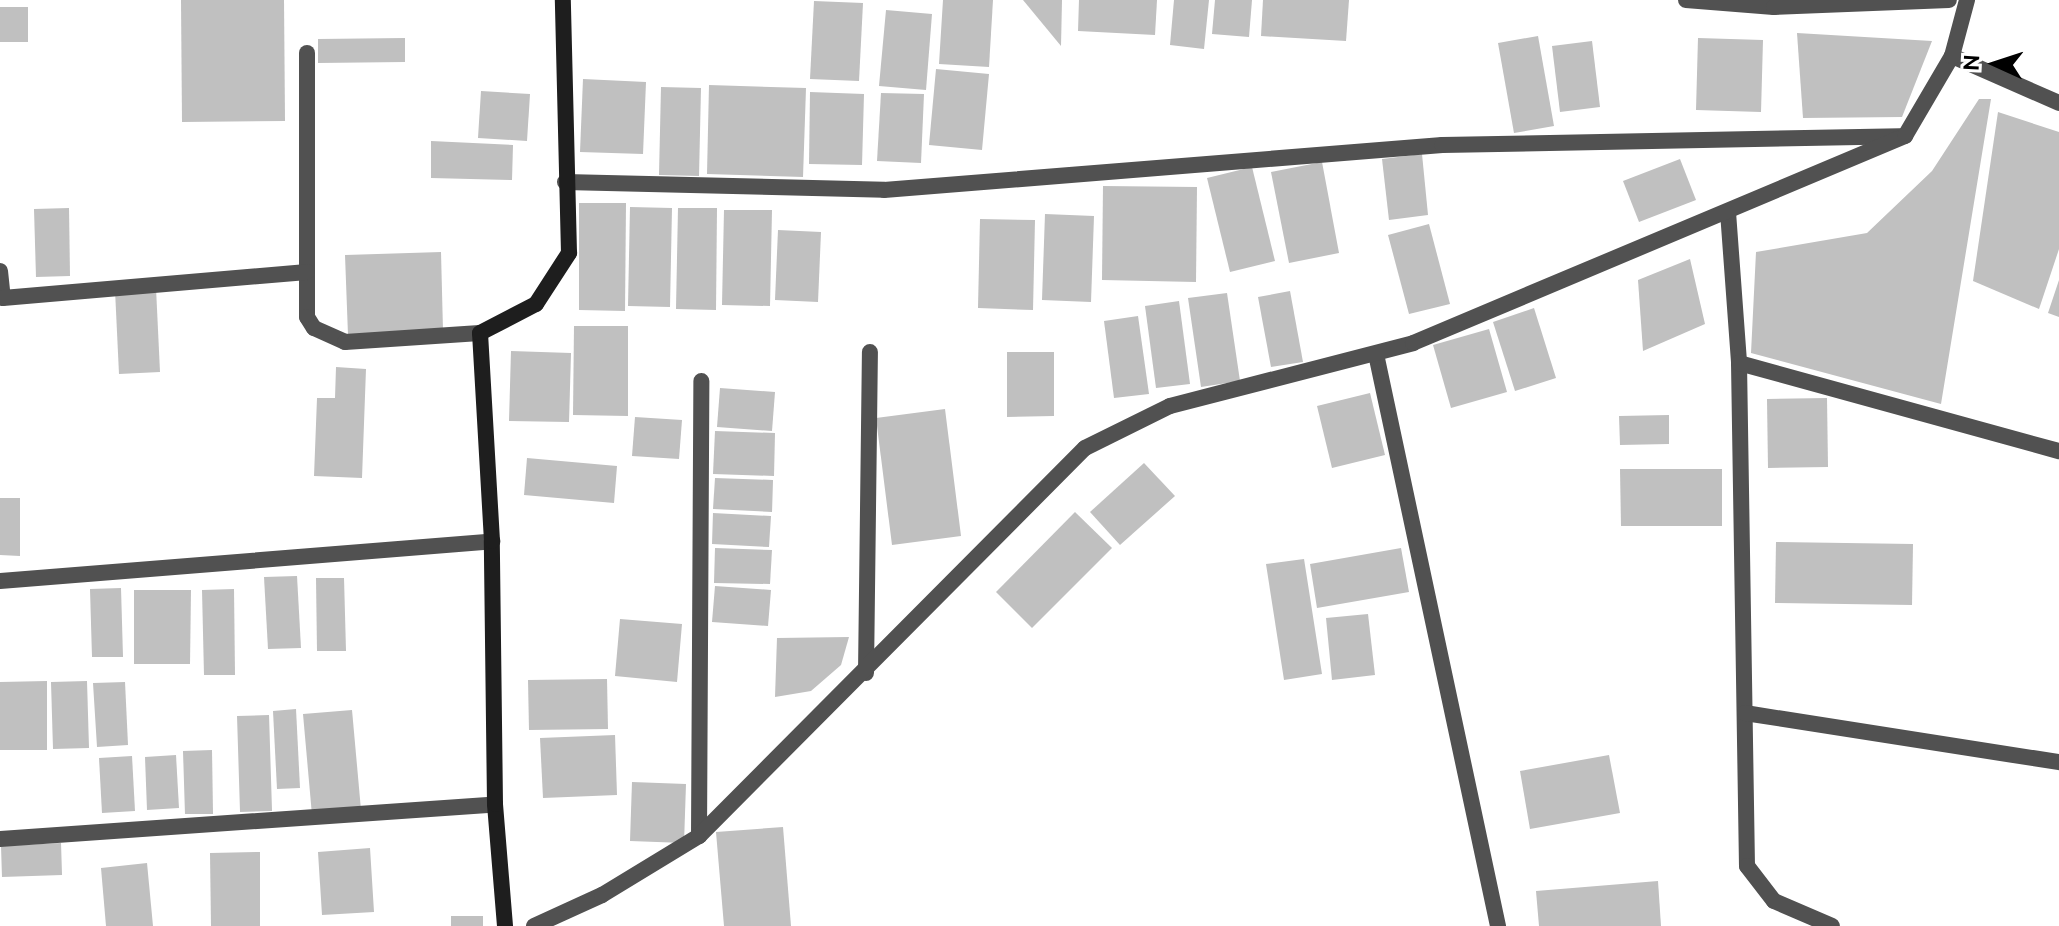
<!DOCTYPE html>
<html>
<head>
<meta charset="utf-8">
<style>
  body { margin:0 }
  #map { position:relative; width:2059px; height:926px; overflow:hidden; background:#fff; font-family:Ubuntu,sans-serif }
  div>[style] { position:absolute }
  [style*='--x'] { left:calc(var(--x)*1px); top:calc(var(--y)*1px); width:calc(var(--w)*1px); rotate:calc(var(--a)*1deg) }
  .building>* { inset:0; background:#c0c0c0 }
  .street>* { height:16px; margin:-8px; padding:0 8px; transform-origin:8px; border-radius:8px; background:#515151 }
  .secondary>* { height:16px; margin:-8px; padding:0 8px; transform-origin:8px; border-radius:8px; background:#1e1e1e }
  span { translate:-50% -50%; white-space:nowrap; text-align:center; line-height:1.15; -webkit-text-stroke:6px #fff; paint-order:stroke }
  .north { position:absolute; left:1955px; top:24px; width:80px; height:80px; -webkit-text-stroke:6px #fff; paint-order:stroke; rotate:273deg; font-size:22px; font-weight:700; line-height:32px; text-align:center; color:#000 }
  .north::after { content:''; display:block; margin:auto; width:28px; height:36px; background:#000; clip-path:polygon(50% 0,100% 100%,50% 72%,0 100%) }
</style>
</head>
<body>
<div id="map">
  <div class="building">
    <div style="clip-path:polygon(181px 0,284px 0,285px 121px,182px 122px)"></div>
    <div style="clip-path:polygon(943px 0,993px 0,989px 67px,939px 64px)"></div>
    <div style="clip-path:polygon(1023px 0,1062px 0,1061px 46px)"></div>
    <div style="clip-path:polygon(1079px 0,1157px 0,1155px 35px,1078px 31px)"></div>
    <div style="clip-path:polygon(1174px 0,1209px 0,1204px 49px,1170px 45px)"></div>
    <div style="clip-path:polygon(1215px 0,1252px 0,1249px 37px,1212px 34px)"></div>
    <div style="clip-path:polygon(1263px 0,1349px 0,1346px 41px,1261px 36px)"></div>
    <div style="clip-path:polygon(814px 1px,863px 3px,859px 81px,810px 79px)"></div>
    <div style="clip-path:polygon(0 7px,28px 7px,28px 42px,0 42px)"></div>
    <div style="clip-path:polygon(886px 10px,932px 14px,926px 90px,879px 86px)"></div>
    <div style="clip-path:polygon(1797px 33px,1932px 41px,1902px 117px,1803px 118px)"></div>
    <div style="clip-path:polygon(1538px 36px,1554px 126px,1514px 133px,1498px 43px)"></div>
    <div style="clip-path:polygon(405px 38px,405px 62px,318px 63px,318px 39px)"></div>
    <div style="clip-path:polygon(1698px 38px,1763px 40px,1761px 112px,1696px 110px)"></div>
    <div style="clip-path:polygon(1592px 41px,1600px 107px,1560px 112px,1552px 46px)"></div>
    <div style="clip-path:polygon(936px 69px,989px 74px,982px 150px,929px 145px)"></div>
    <div style="clip-path:polygon(583px 79px,646px 82px,643px 154px,580px 152px)"></div>
    <div style="clip-path:polygon(709px 85px,806px 88px,803px 177px,707px 174px)"></div>
    <div style="clip-path:polygon(661px 87px,701px 88px,699px 176px,659px 175px)"></div>
    <div style="clip-path:polygon(481px 91px,530px 94px,527px 141px,478px 138px)"></div>
    <div style="clip-path:polygon(810px 92px,864px 94px,862px 165px,809px 164px)"></div>
    <div style="clip-path:polygon(881px 93px,924px 94px,921px 163px,877px 161px)"></div>
    <div style="clip-path:polygon(1979px 99px,1991px 99px,1941px 404px,1751px 353px,1756px 252px,1867px 233px,1932px 171px)"></div>
    <div style="clip-path:polygon(1998px 112px,2059px 132px,2059px 249px,2039px 309px,1973px 281px)"></div>
    <div style="clip-path:polygon(431px 141px,513px 145px,512px 180px,431px 178px)"></div>
    <div style="clip-path:polygon(1422px 154px,1428px 215px,1389px 220px,1382px 159px)"></div>
    <div style="clip-path:polygon(1680px 159px,1696px 200px,1639px 222px,1623px 181px)"></div>
    <div style="clip-path:polygon(1322px 162px,1339px 253px,1289px 263px,1271px 172px)"></div>
    <div style="clip-path:polygon(1252px 167px,1275px 261px,1230px 272px,1207px 178px)"></div>
    <div style="clip-path:polygon(1103px 186px,1197px 187px,1196px 282px,1102px 280px)"></div>
    <div style="clip-path:polygon(579px 203px,626px 203px,625px 311px,579px 310px)"></div>
    <div style="clip-path:polygon(630px 207px,672px 208px,670px 307px,628px 306px)"></div>
    <div style="clip-path:polygon(69px 208px,70px 276px,36px 277px,34px 209px)"></div>
    <div style="clip-path:polygon(678px 208px,717px 208px,716px 310px,676px 309px)"></div>
    <div style="clip-path:polygon(724px 210px,772px 210px,770px 306px,722px 305px)"></div>
    <div style="clip-path:polygon(1045px 214px,1094px 216px,1091px 302px,1042px 300px)"></div>
    <div style="clip-path:polygon(980px 219px,1035px 220px,1033px 310px,978px 308px)"></div>
    <div style="clip-path:polygon(1429px 224px,1450px 304px,1409px 314px,1388px 235px)"></div>
    <div style="clip-path:polygon(778px 230px,821px 232px,818px 302px,775px 300px)"></div>
    <div style="clip-path:polygon(441px 252px,443px 331px,348px 335px,345px 255px)"></div>
    <div style="clip-path:polygon(1690px 259px,1705px 324px,1643px 351px,1638px 280px)"></div>
    <div style="clip-path:polygon(2059px 280px,2059px 317px,2048px 313px)"></div>
    <div style="clip-path:polygon(156px 288px,160px 372px,119px 374px,115px 290px)"></div>
    <div style="clip-path:polygon(1290px 291px,1303px 362px,1271px 367px,1258px 297px)"></div>
    <div style="clip-path:polygon(1227px 293px,1240px 381px,1201px 387px,1188px 298px)"></div>
    <div style="clip-path:polygon(1179px 301px,1190px 384px,1156px 388px,1145px 306px)"></div>
    <div style="clip-path:polygon(1534px 308px,1556px 378px,1515px 391px,1493px 322px)"></div>
    <div style="clip-path:polygon(1138px 316px,1149px 394px,1114px 398px,1104px 321px)"></div>
    <div style="clip-path:polygon(574px 326px,628px 326px,628px 416px,573px 415px)"></div>
    <div style="clip-path:polygon(1489px 329px,1507px 392px,1451px 408px,1433px 345px)"></div>
    <div style="clip-path:polygon(511px 351px,571px 353px,569px 422px,509px 421px)"></div>
    <div style="clip-path:polygon(1007px 352px,1054px 352px,1054px 416px,1007px 417px)"></div>
    <div style="clip-path:polygon(336px 367px,366px 369px,362px 478px,314px 476px,317px 398px,335px 398px)"></div>
    <div style="clip-path:polygon(720px 388px,775px 392px,772px 431px,717px 427px)"></div>
    <div style="clip-path:polygon(1370px 393px,1385px 455px,1332px 468px,1317px 406px)"></div>
    <div style="clip-path:polygon(1827px 398px,1828px 467px,1768px 468px,1767px 399px)"></div>
    <div style="clip-path:polygon(945px 409px,961px 536px,892px 545px,876px 418px)"></div>
    <div style="clip-path:polygon(1669px 415px,1669px 444px,1620px 445px,1619px 416px)"></div>
    <div style="clip-path:polygon(635px 417px,682px 420px,679px 459px,632px 456px)"></div>
    <div style="clip-path:polygon(715px 431px,775px 433px,774px 476px,713px 474px)"></div>
    <div style="clip-path:polygon(527px 458px,617px 466px,614px 503px,524px 495px)"></div>
    <div style="clip-path:polygon(1144px 463px,1175px 496px,1120px 545px,1090px 512px)"></div>
    <div style="clip-path:polygon(1620px 469px,1722px 469px,1722px 526px,1621px 526px)"></div>
    <div style="clip-path:polygon(715px 478px,773px 480px,772px 512px,713px 509px)"></div>
    <div style="clip-path:polygon(0 498px,20px 498px,20px 556px,0 555px)"></div>
    <div style="clip-path:polygon(1075px 512px,1112px 548px,1032px 628px,996px 592px)"></div>
    <div style="clip-path:polygon(713px 513px,771px 516px,769px 547px,712px 544px)"></div>
    <div style="clip-path:polygon(1776px 542px,1913px 544px,1912px 605px,1775px 603px)"></div>
    <div style="clip-path:polygon(715px 548px,772px 550px,770px 584px,714px 583px)"></div>
    <div style="clip-path:polygon(1401px 548px,1409px 592px,1317px 608px,1310px 564px)"></div>
    <div style="clip-path:polygon(1304px 559px,1322px 674px,1284px 680px,1266px 564px)"></div>
    <div style="clip-path:polygon(297px 576px,301px 648px,268px 649px,264px 577px)"></div>
    <div style="clip-path:polygon(316px 578px,344px 578px,346px 651px,317px 651px)"></div>
    <div style="clip-path:polygon(715px 586px,771px 590px,768px 626px,712px 622px)"></div>
    <div style="clip-path:polygon(121px 588px,123px 657px,92px 657px,90px 589px)"></div>
    <div style="clip-path:polygon(234px 589px,235px 675px,204px 675px,202px 590px)"></div>
    <div style="clip-path:polygon(134px 590px,191px 590px,190px 664px,134px 664px)"></div>
    <div style="clip-path:polygon(1368px 614px,1375px 675px,1332px 680px,1326px 618px)"></div>
    <div style="clip-path:polygon(620px 619px,682px 624px,677px 682px,615px 676px)"></div>
    <div style="clip-path:polygon(849px 637px,841px 665px,811px 691px,775px 697px,777px 638px)"></div>
    <div style="clip-path:polygon(607px 679px,608px 729px,529px 730px,528px 680px)"></div>
    <div style="clip-path:polygon(47px 681px,47px 750px,0 750px,0 682px)"></div>
    <div style="clip-path:polygon(87px 681px,89px 748px,53px 749px,51px 682px)"></div>
    <div style="clip-path:polygon(125px 682px,128px 745px,97px 747px,93px 683px)"></div>
    <div style="clip-path:polygon(296px 709px,300px 788px,277px 789px,273px 711px)"></div>
    <div style="clip-path:polygon(352px 710px,361px 810px,312px 815px,303px 714px)"></div>
    <div style="clip-path:polygon(269px 715px,272px 811px,240px 812px,237px 716px)"></div>
    <div style="clip-path:polygon(615px 735px,617px 795px,543px 798px,540px 738px)"></div>
    <div style="clip-path:polygon(212px 750px,213px 814px,185px 814px,183px 751px)"></div>
    <div style="clip-path:polygon(176px 755px,179px 808px,147px 810px,145px 757px)"></div>
    <div style="clip-path:polygon(1609px 755px,1620px 813px,1530px 829px,1520px 771px)"></div>
    <div style="clip-path:polygon(132px 756px,135px 811px,102px 813px,99px 758px)"></div>
    <div style="clip-path:polygon(632px 782px,686px 784px,684px 843px,630px 841px)"></div>
    <div style="clip-path:polygon(783px 827px,791px 926px,724px 926px,716px 832px)"></div>
    <div style="clip-path:polygon(61px 843px,62px 875px,2px 877px,1px 846px)"></div>
    <div style="clip-path:polygon(370px 848px,374px 912px,322px 915px,318px 852px)"></div>
    <div style="clip-path:polygon(260px 852px,260px 926px,211px 926px,210px 853px)"></div>
    <div style="clip-path:polygon(147px 863px,153px 926px,106px 926px,101px 868px)"></div>
    <div style="clip-path:polygon(1658px 881px,1661px 926px,1539px 926px,1536px 891px)"></div>
    <div style="clip-path:polygon(451px 916px,483px 916px,483px 926px,451px 926px)"></div>
  </div>
  <div class="street">
    <div style="--x:1686;--y:0;--w:88;--a:4.5"></div>
    <div style="--x:1774;--y:7;--w:175;--a:-2.3"></div>
    <div style="--x:307;--y:53;--w:264;--a:90"></div>
    <div style="--x:307;--y:317;--w:13;--a:58"></div>
    <div style="--x:314;--y:328;--w:34;--a:24"></div>
    <div style="--x:345;--y:342;--w:135;--a:-3.8"></div>
    <div style="--x:1952;--y:56;--w:117;--a:23.7"></div>
    <div style="--x:565;--y:182;--w:319;--a:1.4"></div>
    <div style="--x:884;--y:190;--w:560;--a:-4.61"></div>
    <div style="--x:1442;--y:145;--w:458;--a:-1.1"></div>
    <div style="--x:1728;--y:212;--w:151;--a:85.8"></div>
    <div style="--x:1739;--y:363;--w:503;--a:89.09"></div>
    <div style="--x:1747;--y:866;--w:44;--a:52.4"></div>
    <div style="--x:1774;--y:901;--w:63;--a:23.3"></div>
    <div style="--x:0;--y:271;--w:27;--a:84"></div>
    <div style="--x:3;--y:298;--w:305;--a:-4.9"></div>
    <div style="--x:1376;--y:354;--w:585;--a:77.96"></div>
    <div style="--x:1739;--y:363;--w:332;--a:15.4"></div>
    <div style="--x:0;--y:581;--w:494;--a:-4.6"></div>
    <div style="--x:866;--y:673;--w:321;--a:-89.3"></div>
    <div style="--x:1745;--y:713;--w:318;--a:8.9"></div>
    <div style="--x:699;--y:836;--w:455;--a:-89.7"></div>
    <div style="--x:0;--y:839;--w:496;--a:-4"></div>
    <div style="--x:534;--y:926;--w:75;--a:-24.5"></div>
    <div style="--x:602;--y:895;--w:114;--a:-31.3"></div>
    <div style="--x:699;--y:836;--w:547;--a:-45.15"></div>
    <div style="--x:1085;--y:448;--w:95;--a:-26.3"></div>
    <div style="--x:1170;--y:406;--w:251;--a:-14.5"></div>
    <div style="--x:1413;--y:343;--w:534;--a:-22.82"></div>
    <div style="--x:1905;--y:136;--w:93;--a:-59.6"></div>
    <div style="--x:1952;--y:56;--w:58;--a:-75"></div>
  </div>
  <div class="secondary">
    <div style="--x:505;--y:926;--w:122;--a:-94.7"></div>
    <div style="--x:495;--y:804;--w:263;--a:-90.7"></div>
    <div style="--x:492;--y:541;--w:208;--a:-93.3"></div>
    <div style="--x:480;--y:333;--w:63;--a:-27.4"></div>
    <div style="--x:536;--y:304;--w:61;--a:-57.1"></div>
    <div style="--x:569;--y:253;--w:253;--a:-91.4"></div>
  </div>
  <div class="north">N</div>
</div>
</body>
</html>
